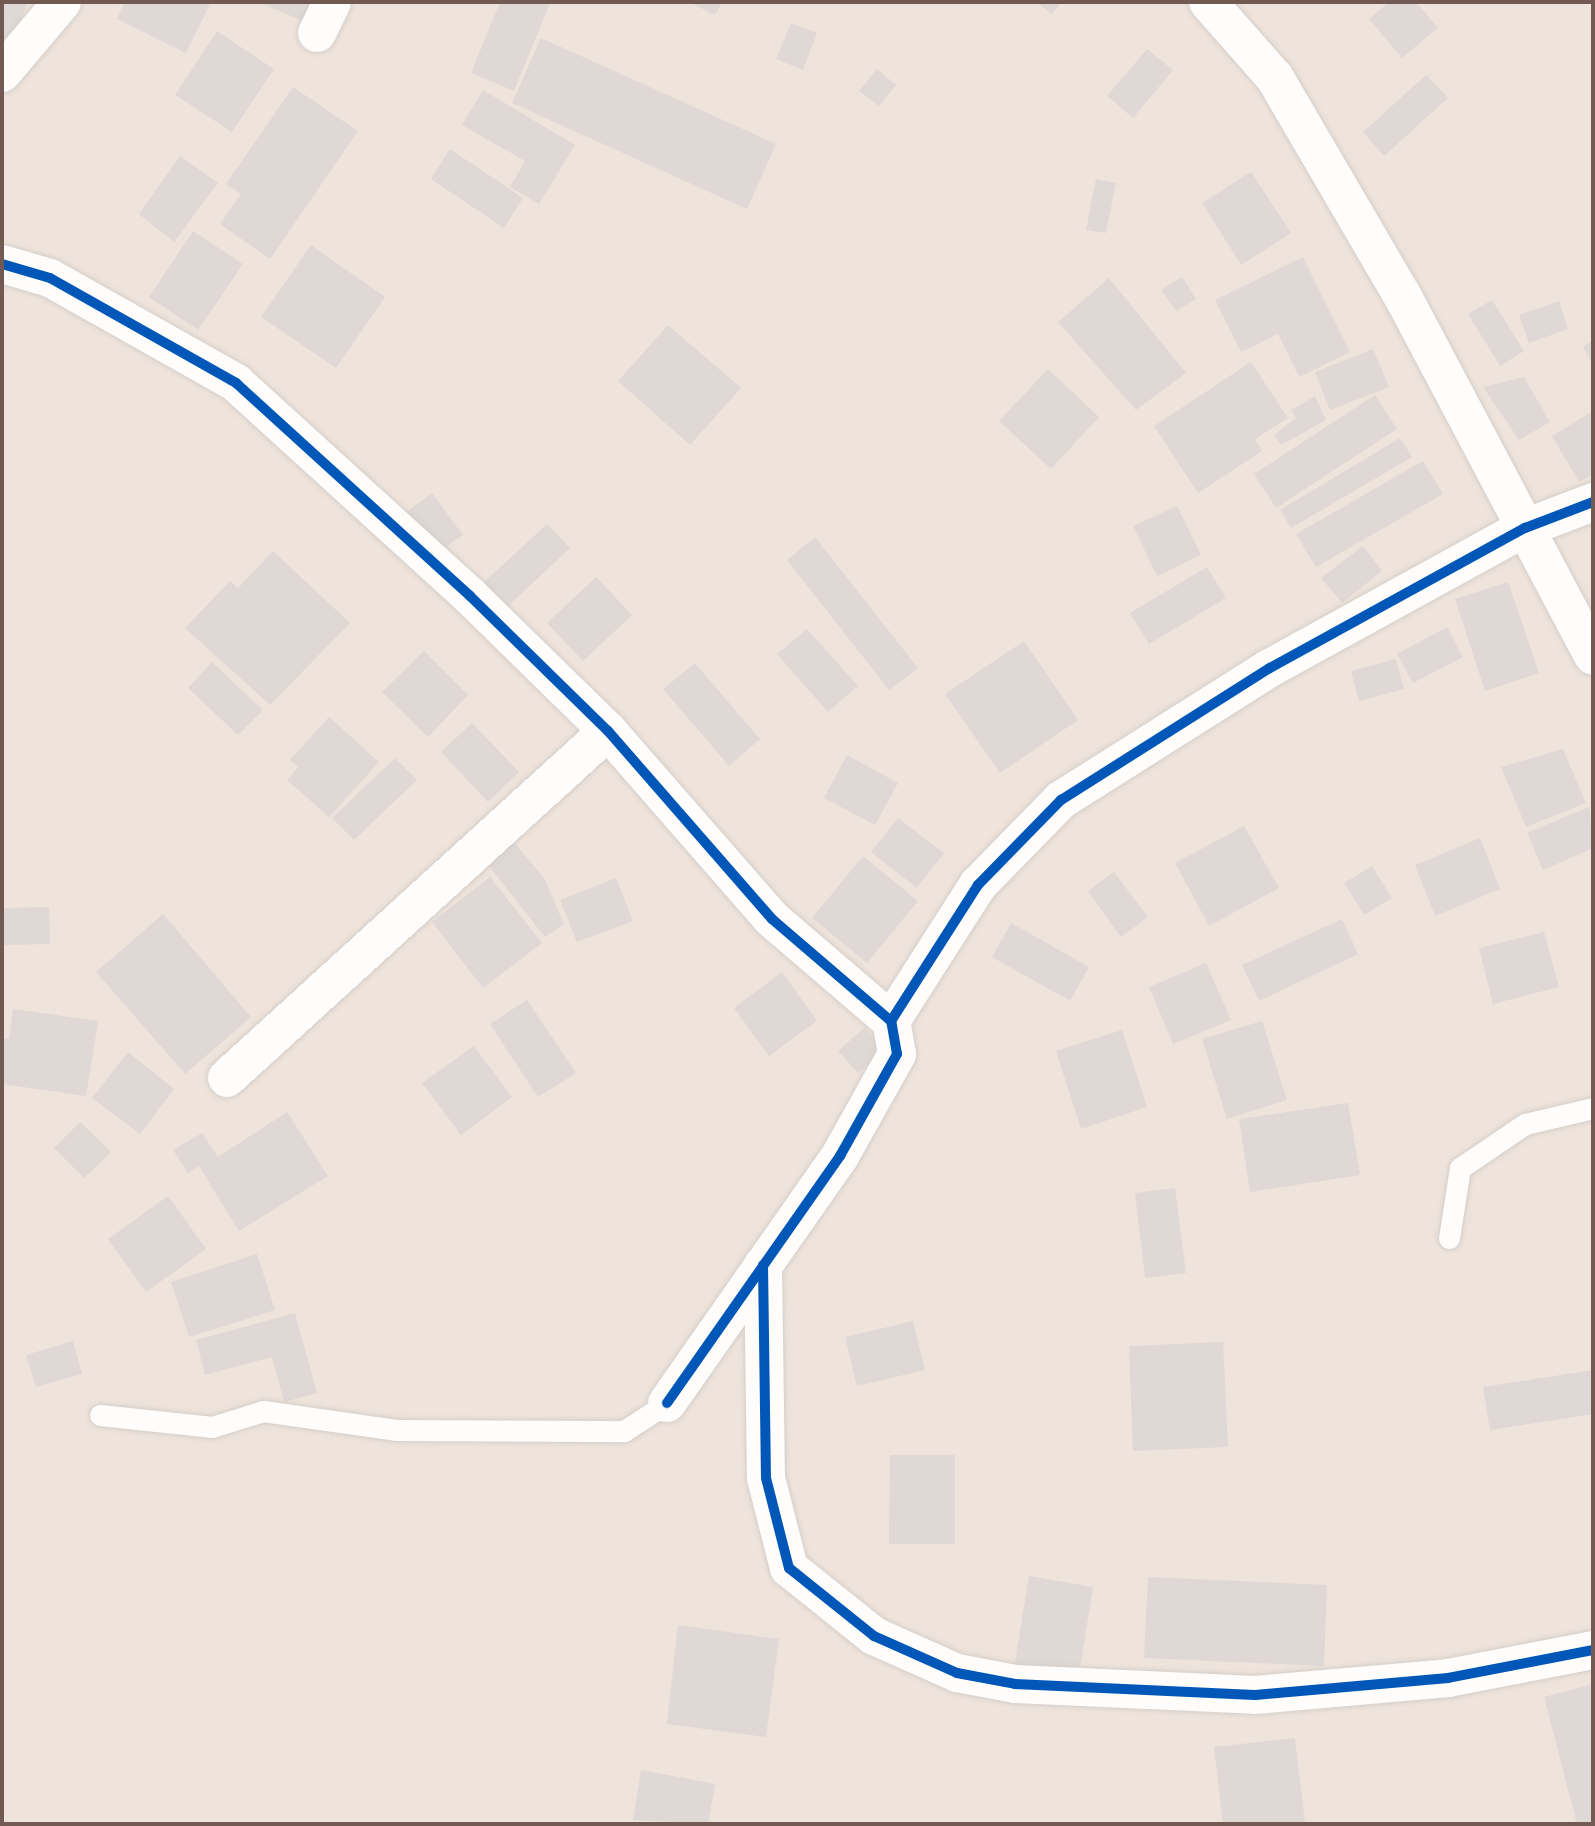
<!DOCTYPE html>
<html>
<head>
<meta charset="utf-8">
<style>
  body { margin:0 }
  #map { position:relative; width:1595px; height:1826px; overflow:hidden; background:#f6f2ee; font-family:Rubik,sans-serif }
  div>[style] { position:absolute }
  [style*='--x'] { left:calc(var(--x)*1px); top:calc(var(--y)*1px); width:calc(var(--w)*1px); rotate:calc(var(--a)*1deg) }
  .residential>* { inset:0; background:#eee4dc }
  .building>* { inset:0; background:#dfd8d4 }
  .roads { filter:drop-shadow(0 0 2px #d4cec9) drop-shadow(0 0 2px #d4cec9) }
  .lane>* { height:21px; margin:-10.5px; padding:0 10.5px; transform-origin:10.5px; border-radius:10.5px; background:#fefdfc }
  .street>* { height:38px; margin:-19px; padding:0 19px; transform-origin:19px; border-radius:19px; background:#fefdfc }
  .cycleway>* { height:10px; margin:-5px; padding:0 5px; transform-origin:5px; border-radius:5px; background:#0057b8 }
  span { translate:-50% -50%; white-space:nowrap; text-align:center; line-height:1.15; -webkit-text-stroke:5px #fdf7f0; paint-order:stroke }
  .frame { position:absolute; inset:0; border:4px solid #725951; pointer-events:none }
</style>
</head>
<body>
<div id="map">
  <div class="residential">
    <div style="clip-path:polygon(2px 2px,1593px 2px,1593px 1824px,2px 1824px)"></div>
  </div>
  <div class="building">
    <div style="clip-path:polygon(2px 2px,28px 2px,9px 50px,2px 47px)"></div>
    <div style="clip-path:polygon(125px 2px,211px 2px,186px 53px,117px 19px)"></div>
    <div style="clip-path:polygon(258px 2px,311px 2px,303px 21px)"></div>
    <div style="clip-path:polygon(500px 2px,550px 3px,514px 91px,471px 73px)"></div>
    <div style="clip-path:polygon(689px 2px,722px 2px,715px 15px)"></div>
    <div style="clip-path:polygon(1036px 2px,1062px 2px,1052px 14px)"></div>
    <div style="clip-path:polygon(1389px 2px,1416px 2px,1438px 28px,1402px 58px,1369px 19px)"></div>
    <div style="clip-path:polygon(791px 23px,817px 33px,803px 70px,776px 59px)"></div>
    <div style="clip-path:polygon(217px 31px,274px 69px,232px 132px,175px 95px)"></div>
    <div style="clip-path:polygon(541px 38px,776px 144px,747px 209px,512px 103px)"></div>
    <div style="clip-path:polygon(1147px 49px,1173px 70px,1133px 118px,1107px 96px)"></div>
    <div style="clip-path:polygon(877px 69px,896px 85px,879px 106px,859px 91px)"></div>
    <div style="clip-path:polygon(1426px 75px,1448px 98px,1384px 156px,1363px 132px)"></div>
    <div style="clip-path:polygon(293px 87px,358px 131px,270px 259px,220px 224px,241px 194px,226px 184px)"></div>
    <div style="clip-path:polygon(483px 90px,575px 145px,539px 204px,510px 187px,525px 161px,462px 125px)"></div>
    <div style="clip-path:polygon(450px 149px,523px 198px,504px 228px,431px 179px)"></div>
    <div style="clip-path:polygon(180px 156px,218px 183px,174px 242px,139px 214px)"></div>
    <div style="clip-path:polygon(1251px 172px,1291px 233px,1241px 265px,1202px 203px)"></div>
    <div style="clip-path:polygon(1096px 179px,1116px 183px,1106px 233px,1086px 230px)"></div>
    <div style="clip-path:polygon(193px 231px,243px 264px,198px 330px,149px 297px)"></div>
    <div style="clip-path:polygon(311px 245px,385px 297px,336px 368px,261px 317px)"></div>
    <div style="clip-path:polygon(1303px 257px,1350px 352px,1299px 377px,1278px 334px,1241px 352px,1215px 300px)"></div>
    <div style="clip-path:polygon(1182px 277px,1196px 299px,1176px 311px,1161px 290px)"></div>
    <div style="clip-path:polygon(1109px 278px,1186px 373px,1136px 410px,1058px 322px)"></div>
    <div style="clip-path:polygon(1492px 300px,1524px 351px,1500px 366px,1468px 314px)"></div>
    <div style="clip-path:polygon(1559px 301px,1568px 329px,1529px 343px,1519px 315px)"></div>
    <div style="clip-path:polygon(668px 325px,741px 388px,690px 445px,618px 381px)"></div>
    <div style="clip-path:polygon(1593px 341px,1593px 367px,1583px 346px)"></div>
    <div style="clip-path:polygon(1373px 349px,1389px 387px,1330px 410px,1315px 372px)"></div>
    <div style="clip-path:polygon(1251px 362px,1288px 418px,1255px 439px,1262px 451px,1198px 493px,1154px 426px)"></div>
    <div style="clip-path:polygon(1048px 369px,1099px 417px,1051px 469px,999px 421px)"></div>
    <div style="clip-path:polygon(1524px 377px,1550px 422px,1519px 440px,1483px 387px)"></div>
    <div style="clip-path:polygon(1375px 395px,1397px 429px,1276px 508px,1254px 474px)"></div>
    <div style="clip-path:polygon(1315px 396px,1326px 420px,1281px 445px,1274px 435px,1296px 418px,1291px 410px)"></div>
    <div style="clip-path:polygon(1593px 411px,1593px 474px,1579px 482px,1552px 436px)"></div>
    <div style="clip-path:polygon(1400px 438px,1412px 457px,1291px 528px,1280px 510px)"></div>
    <div style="clip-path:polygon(1423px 461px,1443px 494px,1316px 567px,1296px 534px)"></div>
    <div style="clip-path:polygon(432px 493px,463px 535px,437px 553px,406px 512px)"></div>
    <div style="clip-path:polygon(1177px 506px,1201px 555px,1157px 576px,1133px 526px)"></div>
    <div style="clip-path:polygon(547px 524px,570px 548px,506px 608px,482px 584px)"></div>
    <div style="clip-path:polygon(815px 537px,918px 668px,889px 690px,787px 560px)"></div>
    <div style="clip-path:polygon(1363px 546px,1382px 571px,1342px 603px,1321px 578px)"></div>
    <div style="clip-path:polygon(273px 551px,350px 623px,270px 705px,185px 628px,230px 581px,238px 588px)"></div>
    <div style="clip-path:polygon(1207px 567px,1226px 598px,1149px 644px,1130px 613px)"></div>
    <div style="clip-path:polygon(596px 577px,632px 615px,583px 661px,547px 623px)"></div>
    <div style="clip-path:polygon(1508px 582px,1539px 673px,1485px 691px,1455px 599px)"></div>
    <div style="clip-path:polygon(1447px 627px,1463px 657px,1413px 683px,1397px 654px)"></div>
    <div style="clip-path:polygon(807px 629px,858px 686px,828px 712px,777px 654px)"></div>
    <div style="clip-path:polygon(1024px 641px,1078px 720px,1000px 773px,945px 694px)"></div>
    <div style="clip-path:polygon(424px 651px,468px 695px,428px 737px,382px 692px)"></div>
    <div style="clip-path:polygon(1396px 659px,1404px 689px,1359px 701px,1351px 671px)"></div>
    <div style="clip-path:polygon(212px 662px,263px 710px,238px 735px,188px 688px)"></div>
    <div style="clip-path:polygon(695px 663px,760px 739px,729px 766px,663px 689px)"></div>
    <div style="clip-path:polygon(329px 717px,379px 762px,329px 817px,287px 780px,298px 767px,290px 760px)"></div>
    <div style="clip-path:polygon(472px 723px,519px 772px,488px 802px,441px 752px)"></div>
    <div style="clip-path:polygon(1563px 749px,1586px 803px,1526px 827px,1501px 767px)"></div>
    <div style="clip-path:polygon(847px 755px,898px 783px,875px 825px,824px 798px)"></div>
    <div style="clip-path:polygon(395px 758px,417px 780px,354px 840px,332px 818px)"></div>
    <div style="clip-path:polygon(1589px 807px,1593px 848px,1543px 870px,1527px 833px)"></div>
    <div style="clip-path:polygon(898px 818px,944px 853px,917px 888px,871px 852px)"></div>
    <div style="clip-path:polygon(1244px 826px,1279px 888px,1209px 926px,1175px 863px)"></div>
    <div style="clip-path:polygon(508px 835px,544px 878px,564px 924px,545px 937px,484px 860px)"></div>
    <div style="clip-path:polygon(1480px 838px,1500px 889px,1435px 916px,1415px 865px)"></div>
    <div style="clip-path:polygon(863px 856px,918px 901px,867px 963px,812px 918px)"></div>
    <div style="clip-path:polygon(1372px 866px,1392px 898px,1364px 915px,1344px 883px)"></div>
    <div style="clip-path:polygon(1114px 872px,1148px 917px,1121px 937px,1088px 891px)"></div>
    <div style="clip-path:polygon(490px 877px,542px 943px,483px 988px,432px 922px)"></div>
    <div style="clip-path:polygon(616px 878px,633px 921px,577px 942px,560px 900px)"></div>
    <div style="clip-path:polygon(49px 907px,50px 944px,2px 945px,2px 908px)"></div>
    <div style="clip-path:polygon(163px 914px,251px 1017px,185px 1074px,96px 972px)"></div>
    <div style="clip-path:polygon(1342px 919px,1358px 954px,1259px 1001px,1242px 965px)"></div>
    <div style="clip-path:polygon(1011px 923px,1089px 967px,1070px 1001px,992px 957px)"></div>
    <div style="clip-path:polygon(1544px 932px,1559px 987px,1493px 1004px,1479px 948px)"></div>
    <div style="clip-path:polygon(1206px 963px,1231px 1020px,1173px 1044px,1149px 987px)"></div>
    <div style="clip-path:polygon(782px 972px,817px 1021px,769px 1056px,734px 1008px)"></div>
    <div style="clip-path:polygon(527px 1000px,576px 1073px,538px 1097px,490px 1024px)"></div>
    <div style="clip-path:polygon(13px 1009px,98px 1021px,86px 1096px,2px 1084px,2px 1038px,9px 1039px)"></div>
    <div style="clip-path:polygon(1262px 1021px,1287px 1100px,1227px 1119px,1202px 1039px)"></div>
    <div style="clip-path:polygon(864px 1028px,884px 1050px,858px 1073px,838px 1051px)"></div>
    <div style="clip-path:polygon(1122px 1030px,1147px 1107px,1081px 1129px,1056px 1051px)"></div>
    <div style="clip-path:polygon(474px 1046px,512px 1097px,461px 1135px,422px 1083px)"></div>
    <div style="clip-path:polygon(128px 1052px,174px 1089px,140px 1134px,92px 1098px)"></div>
    <div style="clip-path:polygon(1348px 1103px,1360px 1175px,1250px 1192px,1239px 1119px)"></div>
    <div style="clip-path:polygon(287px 1112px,328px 1176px,239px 1231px,199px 1166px,188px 1173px,173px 1150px,202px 1133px,218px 1157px)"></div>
    <div style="clip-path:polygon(80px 1122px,111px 1152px,84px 1178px,54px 1148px)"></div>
    <div style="clip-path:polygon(1175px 1188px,1186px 1273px,1145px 1278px,1135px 1193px)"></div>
    <div style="clip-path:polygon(168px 1196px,206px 1249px,146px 1292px,108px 1239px)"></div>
    <div style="clip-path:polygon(257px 1254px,275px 1310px,189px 1337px,171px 1282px)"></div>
    <div style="clip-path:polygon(295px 1313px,317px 1393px,284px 1402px,272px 1357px,205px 1375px,196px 1340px)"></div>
    <div style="clip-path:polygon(913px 1321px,925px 1370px,857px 1386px,845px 1337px)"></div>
    <div style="clip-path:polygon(73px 1341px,82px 1374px,36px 1387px,26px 1355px)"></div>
    <div style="clip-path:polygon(1223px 1342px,1228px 1447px,1133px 1451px,1129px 1346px)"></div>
    <div style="clip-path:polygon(1593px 1370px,1593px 1414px,1490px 1430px,1483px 1387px)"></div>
    <div style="clip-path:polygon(890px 1455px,955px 1455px,955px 1544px,889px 1544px)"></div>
    <div style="clip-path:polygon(1029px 1576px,1093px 1587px,1078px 1680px,1014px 1669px)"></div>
    <div style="clip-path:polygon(1148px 1577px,1327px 1585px,1324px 1666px,1144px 1658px)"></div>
    <div style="clip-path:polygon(678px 1625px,779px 1639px,766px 1737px,667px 1724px)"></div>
    <div style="clip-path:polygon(1593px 1684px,1593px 1824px,1577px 1824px,1544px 1697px)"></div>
    <div style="clip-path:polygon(1295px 1738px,1305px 1824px,1223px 1824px,1214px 1747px)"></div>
    <div style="clip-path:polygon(641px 1770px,715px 1784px,708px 1824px,633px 1820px)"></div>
  </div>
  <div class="roads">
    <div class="lane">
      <div style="--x:1449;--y:1238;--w:71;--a:-81.1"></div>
      <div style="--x:1460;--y:1168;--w:78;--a:-34.1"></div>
      <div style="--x:1525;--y:1124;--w:70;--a:-13.2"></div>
      <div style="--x:100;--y:1415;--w:113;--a:6.1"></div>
      <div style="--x:212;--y:1427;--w:53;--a:-17.4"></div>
      <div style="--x:263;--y:1411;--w:134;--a:8.1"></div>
      <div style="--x:396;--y:1430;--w:228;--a:0.3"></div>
      <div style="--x:624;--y:1431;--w:51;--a:-33.1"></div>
    </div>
    <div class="street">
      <div style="--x:1208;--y:2;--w:101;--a:48.6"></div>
      <div style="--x:1275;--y:78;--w:251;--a:59.7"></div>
      <div style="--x:1402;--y:295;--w:408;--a:62.1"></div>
      <div style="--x:317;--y:33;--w:34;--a:-64"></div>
      <div style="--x:2;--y:73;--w:93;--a:-49.8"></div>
      <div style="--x:2;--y:264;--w:50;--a:16.3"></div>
      <div style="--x:50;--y:278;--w:214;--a:29.4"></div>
      <div style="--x:236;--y:383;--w:316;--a:42.3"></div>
      <div style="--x:470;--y:596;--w:193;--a:44.4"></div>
      <div style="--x:608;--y:731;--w:249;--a:48.9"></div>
      <div style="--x:772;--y:919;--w:157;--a:40.6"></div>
      <div style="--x:227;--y:1078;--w:515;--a:-42.33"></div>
      <div style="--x:763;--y:1265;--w:213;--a:89.2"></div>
      <div style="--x:766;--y:1478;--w:93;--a:75.7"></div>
      <div style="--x:789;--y:1568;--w:109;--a:38.7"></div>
      <div style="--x:874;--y:1636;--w:91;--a:24"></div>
      <div style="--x:957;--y:1673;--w:59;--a:10.7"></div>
      <div style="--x:1015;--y:1684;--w:240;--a:2.6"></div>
      <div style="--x:1255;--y:1695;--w:194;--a:-5"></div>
      <div style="--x:1448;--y:1678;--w:148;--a:-10.9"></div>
      <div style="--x:667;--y:1403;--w:302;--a:-55"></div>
      <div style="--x:840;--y:1156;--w:117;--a:-60.8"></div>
      <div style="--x:897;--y:1054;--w:34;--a:-100"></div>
      <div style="--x:891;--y:1021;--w:161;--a:-57.4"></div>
      <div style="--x:978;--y:885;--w:119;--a:-45.7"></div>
      <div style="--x:1061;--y:800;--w:247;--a:-32.3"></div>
      <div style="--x:1270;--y:668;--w:291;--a:-28.8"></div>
      <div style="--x:1525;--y:528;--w:73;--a:-20.9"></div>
    </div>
  </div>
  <div class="cycleway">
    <div style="--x:2;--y:264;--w:50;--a:16.3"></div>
    <div style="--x:50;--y:278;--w:214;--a:29.4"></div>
    <div style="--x:236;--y:383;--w:316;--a:42.3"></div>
    <div style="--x:470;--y:596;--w:193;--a:44.4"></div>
    <div style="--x:608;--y:731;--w:249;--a:48.9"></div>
    <div style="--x:772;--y:919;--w:157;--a:40.6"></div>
    <div style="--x:763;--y:1265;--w:213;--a:89.2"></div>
    <div style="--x:766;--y:1478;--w:93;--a:75.7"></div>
    <div style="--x:789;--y:1568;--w:109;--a:38.7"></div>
    <div style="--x:874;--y:1636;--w:91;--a:24"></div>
    <div style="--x:957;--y:1673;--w:59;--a:10.7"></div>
    <div style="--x:1015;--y:1684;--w:240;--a:2.6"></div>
    <div style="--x:1255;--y:1695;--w:194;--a:-5"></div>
    <div style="--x:1448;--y:1678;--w:148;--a:-10.9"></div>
    <div style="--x:667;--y:1403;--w:302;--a:-55"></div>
    <div style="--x:840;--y:1156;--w:117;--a:-60.8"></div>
    <div style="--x:897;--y:1054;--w:34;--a:-100"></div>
    <div style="--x:891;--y:1021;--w:161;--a:-57.4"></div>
    <div style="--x:978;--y:885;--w:119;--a:-45.7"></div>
    <div style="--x:1061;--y:800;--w:247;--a:-32.3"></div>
    <div style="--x:1270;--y:668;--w:291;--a:-28.8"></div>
    <div style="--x:1525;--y:528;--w:73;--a:-20.9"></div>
  </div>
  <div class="frame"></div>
</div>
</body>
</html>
